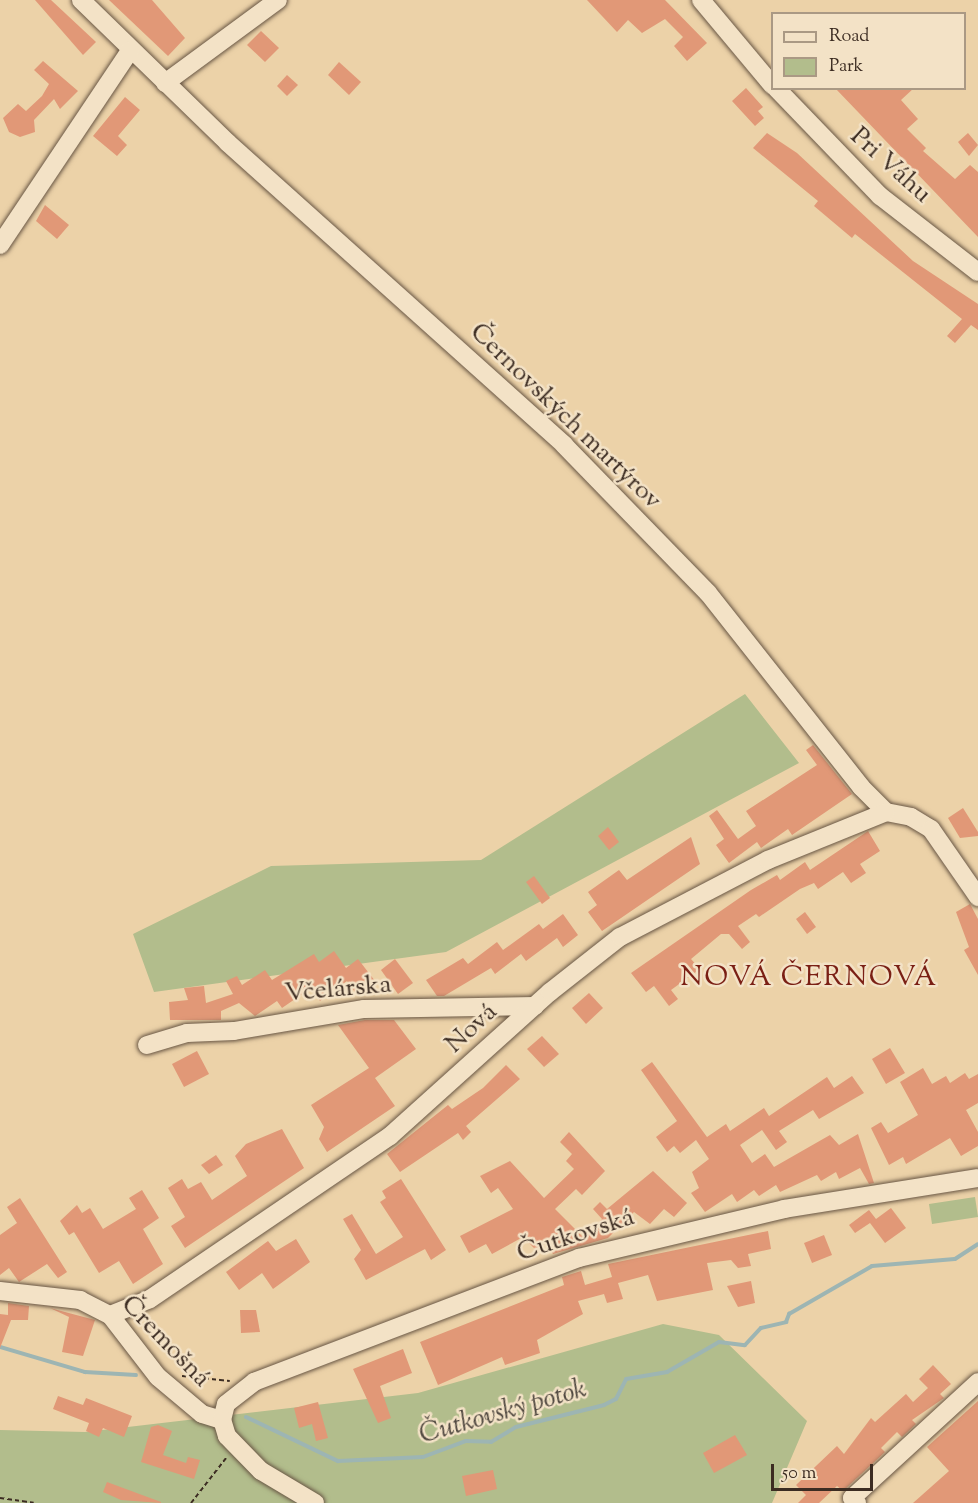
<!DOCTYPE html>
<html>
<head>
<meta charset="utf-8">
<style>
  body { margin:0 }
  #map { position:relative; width:978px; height:1503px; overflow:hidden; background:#ecd2a8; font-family:"Sorts Mill Goudy",serif }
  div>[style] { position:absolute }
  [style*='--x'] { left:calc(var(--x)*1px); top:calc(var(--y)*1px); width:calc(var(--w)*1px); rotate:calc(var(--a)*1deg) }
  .green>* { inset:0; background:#b2bd8c }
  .stream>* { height:4px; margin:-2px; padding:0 2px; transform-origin:2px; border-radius:2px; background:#9db5b3 }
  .building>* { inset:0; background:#e19877 }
  .path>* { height:2px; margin-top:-1px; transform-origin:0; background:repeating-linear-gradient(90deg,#3c2c22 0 4.5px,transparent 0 7.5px) }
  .roads { filter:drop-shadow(0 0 2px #685644) drop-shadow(0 0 2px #685644) }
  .minor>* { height:18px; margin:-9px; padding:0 9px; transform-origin:9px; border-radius:9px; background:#f3e2c6 }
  span { translate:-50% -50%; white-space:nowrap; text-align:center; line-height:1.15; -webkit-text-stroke:5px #f3e2c6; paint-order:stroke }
  .street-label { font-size:26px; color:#3c2c22 }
  .water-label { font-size:27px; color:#4f473f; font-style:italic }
  .quarter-label { font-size:28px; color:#7a1f14; letter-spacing:1.5px }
  .legend { position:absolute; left:771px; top:12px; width:195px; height:78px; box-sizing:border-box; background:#f3e2c6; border:2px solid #aa9984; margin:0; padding:8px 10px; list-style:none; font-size:18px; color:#3c2c22 }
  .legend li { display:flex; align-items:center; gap:12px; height:30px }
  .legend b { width:30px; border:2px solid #aa9984 }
  .scale { position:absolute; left:771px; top:1464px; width:102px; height:27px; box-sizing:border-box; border:3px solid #3c2c22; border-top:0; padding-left:8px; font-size:18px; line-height:21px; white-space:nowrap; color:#3c2c22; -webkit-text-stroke:4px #f3e2c6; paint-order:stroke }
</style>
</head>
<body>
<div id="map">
  <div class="green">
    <div style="clip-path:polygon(745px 694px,799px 763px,446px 952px,154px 992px,133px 934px,271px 866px,481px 860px)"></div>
    <div style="clip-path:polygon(975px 1197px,978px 1217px,932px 1224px,929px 1204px)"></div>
    <div style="clip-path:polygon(663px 1324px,719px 1335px,807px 1421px,772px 1503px,0 1503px,0 1430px,85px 1432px,418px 1393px)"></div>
  </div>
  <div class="stream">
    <div style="--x:0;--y:1347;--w:89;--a:16.4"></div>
    <div style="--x:85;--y:1372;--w:51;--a:3.4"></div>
    <div style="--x:246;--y:1417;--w:102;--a:25.6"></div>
    <div style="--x:338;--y:1461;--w:85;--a:-2.7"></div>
    <div style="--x:423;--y:1457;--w:46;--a:-20.4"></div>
    <div style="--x:466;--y:1441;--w:25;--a:2"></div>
    <div style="--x:491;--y:1442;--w:29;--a:-31"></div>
    <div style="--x:516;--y:1427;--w:91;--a:-14"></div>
    <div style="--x:604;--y:1405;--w:13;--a:-27"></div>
    <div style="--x:616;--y:1399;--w:22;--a:-63"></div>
    <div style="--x:626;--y:1379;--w:42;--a:-9.7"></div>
    <div style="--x:667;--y:1372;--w:60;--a:-30"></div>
    <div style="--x:719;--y:1342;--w:26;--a:7"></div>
    <div style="--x:745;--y:1345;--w:23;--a:-47"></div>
    <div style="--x:761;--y:1328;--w:26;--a:-13"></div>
    <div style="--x:786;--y:1322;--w:9;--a:-69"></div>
    <div style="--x:789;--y:1314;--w:96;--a:-30"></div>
    <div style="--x:872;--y:1266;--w:83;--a:-4.8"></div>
    <div style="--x:955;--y:1259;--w:27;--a:-33"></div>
  </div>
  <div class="building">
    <div style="clip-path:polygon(35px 0,51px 0,96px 42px,83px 55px)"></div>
    <div style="clip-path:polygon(109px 0,152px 0,185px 38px,168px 56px)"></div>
    <div style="clip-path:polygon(587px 0,665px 0,707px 43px,687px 61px,674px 46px,683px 37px,665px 19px,642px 33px,628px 20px,617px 32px)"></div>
    <div style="clip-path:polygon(261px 31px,279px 48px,265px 62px,247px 45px)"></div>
    <div style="clip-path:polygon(43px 61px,78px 91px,60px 109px,54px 99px,34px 120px,35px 132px,20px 137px,9px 132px,3px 118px,18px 104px,26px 111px,42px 96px,49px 84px,34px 70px)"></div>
    <div style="clip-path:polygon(339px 62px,361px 82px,349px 95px,328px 75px)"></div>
    <div style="clip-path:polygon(287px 75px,298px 85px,287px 96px,277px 86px)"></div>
    <div style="clip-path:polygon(746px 88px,763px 107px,758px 111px,764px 118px,755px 126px,732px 101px)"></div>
    <div style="clip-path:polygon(835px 88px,914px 88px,901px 100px,918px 119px,907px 129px,926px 148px,923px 151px,955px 179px,970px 165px,978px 172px,978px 237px)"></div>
    <div style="clip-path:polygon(125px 97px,140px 110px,118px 136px,127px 145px,117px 156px,93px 136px)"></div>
    <div style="clip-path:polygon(767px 133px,797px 153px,913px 261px,978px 304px,978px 330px,971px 325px,955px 343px,947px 336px,962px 319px,855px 234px,852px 238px,814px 206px,818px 201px,753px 148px)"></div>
    <div style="clip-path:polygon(968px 133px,978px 145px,969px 156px,958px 142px)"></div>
    <div style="clip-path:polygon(45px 205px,69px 225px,57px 239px,36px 221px)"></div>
    <div style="clip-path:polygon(813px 745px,852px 794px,792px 835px,788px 829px,761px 848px,757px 842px,729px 863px,716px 845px,724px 839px,709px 816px,717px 810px,738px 839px,756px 826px,746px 811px,817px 765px,806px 750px)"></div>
    <div style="clip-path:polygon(963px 808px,978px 832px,978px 836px,960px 838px,948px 818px)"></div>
    <div style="clip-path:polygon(608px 827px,619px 842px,609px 850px,598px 836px)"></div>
    <div style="clip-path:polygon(868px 831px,880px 851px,860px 864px,866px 873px,851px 883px,843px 872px,818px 889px,814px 883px,800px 889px,759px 917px,756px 914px,738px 926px,750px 942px,742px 949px,729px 934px,721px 934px,691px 959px,700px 969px,671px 990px,678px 999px,669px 1006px,654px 986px,646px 992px,631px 973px,751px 890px,777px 875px,780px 880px,805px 862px,810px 870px)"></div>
    <div style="clip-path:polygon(691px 837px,700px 864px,602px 931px,588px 912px,597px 905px,588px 892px,619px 870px,627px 880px)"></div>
    <div style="clip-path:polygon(534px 876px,550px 898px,542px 904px,526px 882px)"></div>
    <div style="clip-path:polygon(970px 904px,978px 919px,978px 975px,964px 950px,969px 947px,956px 912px)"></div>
    <div style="clip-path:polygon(805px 912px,816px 927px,807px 934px,796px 919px)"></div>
    <div style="clip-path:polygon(563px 914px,578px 935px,563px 947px,557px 938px,526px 961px,521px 954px,495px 974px,491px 968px,444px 996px,437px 996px,426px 980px,463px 958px,468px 964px,497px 942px,503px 950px,539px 924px,543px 929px)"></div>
    <div style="clip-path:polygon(334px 951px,346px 968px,358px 959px,375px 981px,357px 995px,347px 981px,320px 1001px,311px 988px,282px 1008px,277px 1001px,255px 1016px,239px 1003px,221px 1011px,221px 1020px,170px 1020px,169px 1002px,188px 1000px,184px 988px,204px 986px,206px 1003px,233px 994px,226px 981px,237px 976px,242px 985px,265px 970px,272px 980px,314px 954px,319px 962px)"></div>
    <div style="clip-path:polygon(395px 959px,413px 983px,398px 994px,381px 970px)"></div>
    <div style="clip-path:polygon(589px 993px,603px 1008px,586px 1024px,572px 1008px)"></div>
    <div style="clip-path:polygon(365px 1020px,394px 1020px,416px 1049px,375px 1078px,395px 1106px,327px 1152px,319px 1139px,324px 1127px,311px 1105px,369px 1068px,338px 1025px)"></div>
    <div style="clip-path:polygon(542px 1036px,559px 1054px,544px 1067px,527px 1049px)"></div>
    <div style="clip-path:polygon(890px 1048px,905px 1073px,886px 1084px,872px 1059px)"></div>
    <div style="clip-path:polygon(197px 1051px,209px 1074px,184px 1087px,172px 1064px)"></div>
    <div style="clip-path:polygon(652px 1062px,707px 1137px,726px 1124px,730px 1131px,764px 1108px,769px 1116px,827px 1077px,834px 1088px,852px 1076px,864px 1093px,819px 1119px,813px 1110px,779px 1131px,787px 1142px,776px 1150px,762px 1130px,740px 1145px,752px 1163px,765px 1154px,774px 1167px,830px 1135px,839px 1145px,858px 1134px,874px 1183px,869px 1184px,860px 1168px,839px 1179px,836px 1172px,821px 1181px,817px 1175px,780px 1192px,776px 1185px,759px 1196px,754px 1190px,737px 1202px,732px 1194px,705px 1212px,691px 1193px,699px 1188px,692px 1172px,709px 1159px,696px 1140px,680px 1153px,674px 1146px,667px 1152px,656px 1137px,677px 1121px,641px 1070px)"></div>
    <div style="clip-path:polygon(506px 1065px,520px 1079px,466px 1126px,471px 1132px,463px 1140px,458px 1133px,400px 1172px,387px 1154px,448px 1105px,452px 1109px,483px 1088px)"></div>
    <div style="clip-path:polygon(923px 1068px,932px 1084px,946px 1076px,950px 1083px,965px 1073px,969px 1079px,978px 1074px,978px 1103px,966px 1110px,978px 1132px,978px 1146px,961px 1156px,950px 1138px,906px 1164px,903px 1157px,889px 1165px,871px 1128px,881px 1122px,888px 1133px,918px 1115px,900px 1082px)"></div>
    <div style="clip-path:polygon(282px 1129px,304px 1168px,185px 1248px,171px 1226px,185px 1217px,168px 1188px,182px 1179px,188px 1189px,201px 1182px,212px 1200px,247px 1176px,235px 1156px,246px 1144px)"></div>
    <div style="clip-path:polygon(569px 1132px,605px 1171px,582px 1195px,576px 1189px,555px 1209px,584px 1238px,602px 1219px,593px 1209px,600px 1202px,607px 1209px,653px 1171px,687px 1203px,674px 1217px,664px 1209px,650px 1224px,634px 1212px,608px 1238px,553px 1254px,546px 1243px,536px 1250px,523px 1237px,492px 1254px,486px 1244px,469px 1253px,460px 1236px,513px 1209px,498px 1188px,491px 1193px,480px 1176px,510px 1161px,544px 1198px,574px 1169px,566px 1161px,572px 1154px,560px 1142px)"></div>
    <div style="clip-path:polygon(216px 1155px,223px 1165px,209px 1174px,201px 1165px)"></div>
    <div style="clip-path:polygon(401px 1179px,446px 1250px,431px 1260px,425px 1249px,366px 1280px,354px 1259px,361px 1250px,343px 1219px,352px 1214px,376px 1254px,403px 1237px,380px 1202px,386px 1198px,382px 1191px)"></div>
    <div style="clip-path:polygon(142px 1190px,159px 1218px,143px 1229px,163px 1264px,133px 1284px,119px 1261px,99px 1273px,74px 1232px,69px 1235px,60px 1221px,77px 1205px,82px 1213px,90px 1208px,103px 1229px,136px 1209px,129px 1198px)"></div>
    <div style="clip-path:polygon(20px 1198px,67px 1272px,58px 1278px,47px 1264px,19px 1282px,9px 1268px,0 1275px,0 1235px,17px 1223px,7px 1207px)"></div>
    <div style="clip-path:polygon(891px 1208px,906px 1228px,885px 1243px,870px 1223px,855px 1233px,849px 1225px,869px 1210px,876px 1219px)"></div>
    <div style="clip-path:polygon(768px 1231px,771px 1249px,748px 1254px,751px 1266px,738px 1268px,731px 1260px,707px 1263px,713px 1290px,657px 1301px,648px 1275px,618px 1283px,623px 1299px,607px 1303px,604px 1294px,578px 1301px,583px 1314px,537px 1340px,540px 1353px,505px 1365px,502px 1357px,438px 1385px,420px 1342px,564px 1285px,562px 1277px,581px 1271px,585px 1285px,612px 1277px,608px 1264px)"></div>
    <div style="clip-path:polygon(824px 1235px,832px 1255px,812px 1263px,804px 1243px)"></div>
    <div style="clip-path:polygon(296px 1239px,310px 1262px,273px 1289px,262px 1273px,239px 1290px,226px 1272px,268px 1241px,276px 1251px)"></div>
    <div style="clip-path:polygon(751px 1281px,755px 1303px,738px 1307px,727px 1286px)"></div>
    <div style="clip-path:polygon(8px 1303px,29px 1306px,28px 1320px,11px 1320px,0 1348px,0 1314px,8px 1315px)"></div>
    <div style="clip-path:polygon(50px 1308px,95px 1320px,83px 1356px,62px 1352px,69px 1317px)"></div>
    <div style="clip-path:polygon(240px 1310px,256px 1310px,260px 1332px,241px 1333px)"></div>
    <div style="clip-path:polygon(403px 1349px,412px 1373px,380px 1386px,391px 1418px,378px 1423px,353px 1369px)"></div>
    <div style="clip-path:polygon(933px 1365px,951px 1384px,940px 1394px,944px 1398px,912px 1420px,916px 1424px,902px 1437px,897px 1432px,881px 1448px,885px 1452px,843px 1491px,837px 1486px,819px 1503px,798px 1503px,806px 1495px,796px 1485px,837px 1446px,844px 1454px,871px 1418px,875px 1422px,906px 1394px,913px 1402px,928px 1388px,919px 1379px)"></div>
    <div style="clip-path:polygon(58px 1396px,83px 1405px,86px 1398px,132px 1416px,124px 1437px,103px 1428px,99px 1437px,86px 1431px,89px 1423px,53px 1409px)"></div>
    <div style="clip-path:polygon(978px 1401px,978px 1503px,913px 1503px,949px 1471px,927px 1447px)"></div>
    <div style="clip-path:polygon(318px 1402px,328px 1438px,316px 1441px,312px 1424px,299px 1428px,294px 1408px)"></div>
    <div style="clip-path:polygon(158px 1425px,172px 1431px,163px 1455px,186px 1463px,188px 1457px,200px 1460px,194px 1479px,141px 1462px,151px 1427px)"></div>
    <div style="clip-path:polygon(735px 1435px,747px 1455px,714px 1473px,703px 1453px)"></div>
    <div style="clip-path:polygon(493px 1470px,497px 1489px,466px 1496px,462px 1476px)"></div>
    <div style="clip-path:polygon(107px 1482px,161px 1502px,161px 1503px,121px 1500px,103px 1492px)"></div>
  </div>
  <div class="path">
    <div style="--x:182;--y:1376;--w:48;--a:5.9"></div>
    <div style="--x:0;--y:1498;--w:34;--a:8"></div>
    <div style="--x:191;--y:1503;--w:57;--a:-52.1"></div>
  </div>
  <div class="roads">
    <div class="minor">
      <div style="--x:81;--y:0;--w:205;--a:44.2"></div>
      <div style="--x:228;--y:143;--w:452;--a:41.9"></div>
      <div style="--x:564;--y:445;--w:206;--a:45.8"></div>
      <div style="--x:708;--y:593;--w:247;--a:51.7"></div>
      <div style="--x:861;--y:787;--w:35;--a:45"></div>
      <div style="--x:886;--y:812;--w:25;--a:11"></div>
      <div style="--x:911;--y:817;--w:23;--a:31"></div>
      <div style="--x:931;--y:829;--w:83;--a:55.3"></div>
      <div style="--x:701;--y:0;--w:111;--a:50.1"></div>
      <div style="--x:165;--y:83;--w:140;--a:-36.3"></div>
      <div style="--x:776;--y:88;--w:150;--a:46.1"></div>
      <div style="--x:880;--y:196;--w:124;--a:37.8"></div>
      <div style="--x:0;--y:245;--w:234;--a:-56.2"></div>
      <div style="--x:147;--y:1045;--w:42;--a:-16.7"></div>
      <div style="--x:187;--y:1033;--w:47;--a:-2.4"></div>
      <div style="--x:234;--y:1031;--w:132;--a:-9.6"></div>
      <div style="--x:364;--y:1009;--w:171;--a:-1"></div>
      <div style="--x:0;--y:1291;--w:81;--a:6.4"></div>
      <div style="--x:80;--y:1300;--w:34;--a:27"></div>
      <div style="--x:110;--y:1315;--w:78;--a:52.3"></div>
      <div style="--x:158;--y:1377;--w:57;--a:40.1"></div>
      <div style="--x:202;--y:1414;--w:21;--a:17"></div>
      <div style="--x:110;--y:1315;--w:43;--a:-21.8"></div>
      <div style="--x:150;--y:1299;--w:290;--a:-34.2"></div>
      <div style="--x:390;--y:1136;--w:215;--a:-42"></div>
      <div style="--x:550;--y:992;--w:89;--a:-38.2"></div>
      <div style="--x:620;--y:937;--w:167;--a:-27.5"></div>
      <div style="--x:768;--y:860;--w:127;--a:-22.1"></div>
      <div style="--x:315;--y:1503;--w:63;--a:-149.3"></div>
      <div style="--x:261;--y:1471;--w:49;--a:-134.2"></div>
      <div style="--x:227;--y:1436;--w:17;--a:-107"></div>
      <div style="--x:222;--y:1420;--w:16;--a:-76"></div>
      <div style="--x:226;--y:1404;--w:36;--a:-38"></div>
      <div style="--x:254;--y:1382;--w:348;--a:-20.9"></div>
      <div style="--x:579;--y:1258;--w:211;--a:-13.4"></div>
      <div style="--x:784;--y:1209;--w:196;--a:-9.1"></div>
      <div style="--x:857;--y:1503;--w:7;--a:-135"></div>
      <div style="--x:852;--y:1498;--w:171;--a:-42.6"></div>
    </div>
  </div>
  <div class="street-label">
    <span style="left:890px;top:166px;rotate:42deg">Pri Váhu</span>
    <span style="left:565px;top:417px;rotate:44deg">Černovských martýrov</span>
    <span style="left:338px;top:990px;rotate:-5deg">Včelárska</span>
    <span style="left:472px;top:1029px;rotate:-43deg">Nová</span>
    <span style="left:576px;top:1236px;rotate:-18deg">Čutkovská</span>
    <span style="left:165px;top:1342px;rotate:46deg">Čremošná</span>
  </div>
  <div class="water-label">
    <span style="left:503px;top:1413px;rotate:-16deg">Čutkovský potok</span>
  </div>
  <div class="quarter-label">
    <span style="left:809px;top:978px">NOVÁ ČERNOVÁ</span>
  </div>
  <ul class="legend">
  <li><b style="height:8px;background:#f3e2c6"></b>Road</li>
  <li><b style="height:16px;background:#b2bd8c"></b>Park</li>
  </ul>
  <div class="scale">50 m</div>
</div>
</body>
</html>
